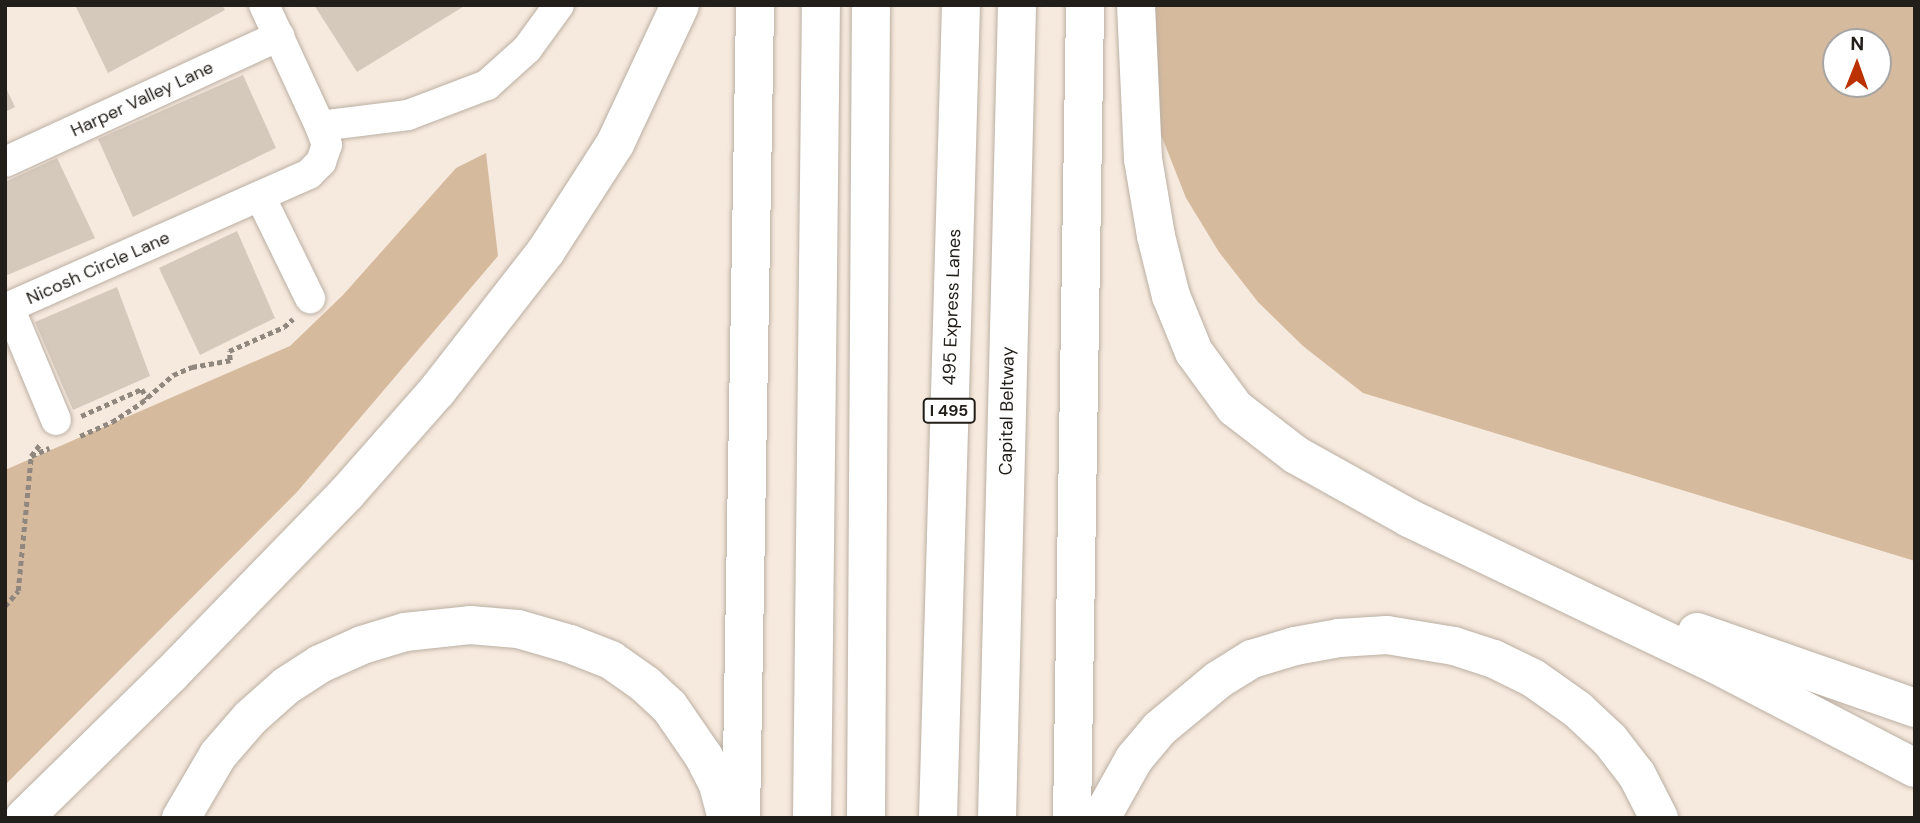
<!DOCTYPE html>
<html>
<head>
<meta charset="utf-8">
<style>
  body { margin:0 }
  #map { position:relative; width:1920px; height:823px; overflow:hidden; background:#f6e9dd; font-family:"DM Sans",sans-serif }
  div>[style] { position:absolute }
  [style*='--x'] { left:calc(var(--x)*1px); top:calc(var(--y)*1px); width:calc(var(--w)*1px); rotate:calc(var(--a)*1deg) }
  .green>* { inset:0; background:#d6ba9e }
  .building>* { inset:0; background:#d5c9bc }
  .path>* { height:4.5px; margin-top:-2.25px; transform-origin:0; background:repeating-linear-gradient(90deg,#90877f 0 5px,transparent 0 8.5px) }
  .roads { filter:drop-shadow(0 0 2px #bbafa3) drop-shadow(0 0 2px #bbafa3) }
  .minor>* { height:30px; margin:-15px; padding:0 15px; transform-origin:15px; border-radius:15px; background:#fff }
  .highway>* { height:38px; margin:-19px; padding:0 19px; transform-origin:19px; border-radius:19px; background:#fff }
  span { translate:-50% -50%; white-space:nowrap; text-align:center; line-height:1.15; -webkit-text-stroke:6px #fff; paint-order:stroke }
  .shield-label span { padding:2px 5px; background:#fff; border:2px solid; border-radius:5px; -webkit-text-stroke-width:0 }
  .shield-label { font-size:16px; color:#221e19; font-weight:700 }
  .street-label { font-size:18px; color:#221e19 }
  .frame { position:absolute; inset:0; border:7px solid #221e19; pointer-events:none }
  .north { position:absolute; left:1822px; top:28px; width:70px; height:70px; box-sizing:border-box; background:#fff; border:2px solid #a7a5a3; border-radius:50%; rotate:1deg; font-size:19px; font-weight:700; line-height:28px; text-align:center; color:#221e19 }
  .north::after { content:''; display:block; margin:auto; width:24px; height:32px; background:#bb3200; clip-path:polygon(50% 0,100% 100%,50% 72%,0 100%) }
</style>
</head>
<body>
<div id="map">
  <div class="green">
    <div style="clip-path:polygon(evenodd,1142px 5px,1915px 5px,1915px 561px,1363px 393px,1303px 346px,1258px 302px,1219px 252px,1186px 198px,1158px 127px,1142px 5px,1836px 42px,1878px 42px,1878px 84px,1836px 84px,1836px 42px)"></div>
    <div style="clip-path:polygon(486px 153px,498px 256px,297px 492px,5px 785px,5px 470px,290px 346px,343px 295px,456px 168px)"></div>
  </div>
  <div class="building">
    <div style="clip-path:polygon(75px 5px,222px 5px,225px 10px,108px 73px)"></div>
    <div style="clip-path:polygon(314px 5px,466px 5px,357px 72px)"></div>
    <div style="clip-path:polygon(243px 75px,276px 148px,133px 217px,98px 139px)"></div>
    <div style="clip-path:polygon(5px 86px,15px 107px,5px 112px)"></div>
    <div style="clip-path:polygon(57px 158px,95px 238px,5px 276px,5px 182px)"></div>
    <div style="clip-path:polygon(237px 231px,275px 318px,200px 355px,159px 268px)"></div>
    <div style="clip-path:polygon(117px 287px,150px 376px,73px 410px,35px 322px)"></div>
  </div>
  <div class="path">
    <div style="--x:81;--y:416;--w:67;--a:-23.9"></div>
    <div style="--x:142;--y:389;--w:11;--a:63"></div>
    <div style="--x:80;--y:436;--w:35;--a:-24"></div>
    <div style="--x:112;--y:422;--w:35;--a:-33"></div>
    <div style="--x:141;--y:403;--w:43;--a:-41.2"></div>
    <div style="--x:173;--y:375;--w:21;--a:-23"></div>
    <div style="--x:192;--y:367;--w:39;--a:-10"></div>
    <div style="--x:230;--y:360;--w:9;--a:-96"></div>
    <div style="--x:229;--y:351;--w:60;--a:-23.6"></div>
    <div style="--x:284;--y:327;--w:12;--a:-42"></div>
    <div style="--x:31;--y:456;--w:20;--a:-24"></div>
    <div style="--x:5;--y:606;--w:20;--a:-49"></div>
    <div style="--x:18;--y:591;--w:136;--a:-84.5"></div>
    <div style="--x:31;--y:456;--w:15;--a:-53"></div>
  </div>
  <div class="roads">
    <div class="minor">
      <div style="--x:320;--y:126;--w:89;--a:-7.1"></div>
      <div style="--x:408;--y:115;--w:85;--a:-20.8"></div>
      <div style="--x:487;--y:85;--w:54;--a:-42"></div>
      <div style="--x:527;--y:49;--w:54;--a:-54"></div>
      <div style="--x:5;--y:162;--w:302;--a:-24.7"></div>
      <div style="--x:260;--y:196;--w:114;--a:63.9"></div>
      <div style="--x:56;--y:420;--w:122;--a:-112.6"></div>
      <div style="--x:9;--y:307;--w:328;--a:-23.9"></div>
      <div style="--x:309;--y:174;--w:17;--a:-45"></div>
      <div style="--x:321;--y:162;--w:18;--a:-71"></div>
      <div style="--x:327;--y:145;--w:20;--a:-110"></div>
      <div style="--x:320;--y:126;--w:133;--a:-114.8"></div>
    </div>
    <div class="highway">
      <div style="--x:1136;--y:5;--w:154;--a:87.4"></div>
      <div style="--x:1143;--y:159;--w:78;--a:80.4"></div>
      <div style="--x:1156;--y:236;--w:62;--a:76"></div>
      <div style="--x:1171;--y:296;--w:61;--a:67.7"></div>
      <div style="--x:1194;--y:352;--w:69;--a:53.8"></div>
      <div style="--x:1235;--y:408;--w:77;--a:37.6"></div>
      <div style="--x:1296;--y:455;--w:129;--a:29.1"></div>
      <div style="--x:1409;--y:518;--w:339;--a:25.5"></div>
      <div style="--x:1715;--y:664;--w:225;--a:27.5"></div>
      <div style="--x:1697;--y:632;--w:231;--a:19.2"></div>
      <div style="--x:24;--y:818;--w:206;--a:-44.4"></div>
      <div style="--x:171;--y:674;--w:252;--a:-45.8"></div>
      <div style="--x:347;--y:493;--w:136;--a:-48.6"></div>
      <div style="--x:437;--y:391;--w:177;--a:-52.1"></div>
      <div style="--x:546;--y:251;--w:127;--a:-57.2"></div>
      <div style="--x:615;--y:144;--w:153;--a:-64.9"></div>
      <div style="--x:181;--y:818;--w:73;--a:-59.6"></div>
      <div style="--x:218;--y:755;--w:49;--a:-49.1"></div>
      <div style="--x:250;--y:718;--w:48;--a:-41.6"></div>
      <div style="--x:286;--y:686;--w:40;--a:-32.9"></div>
      <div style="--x:320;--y:664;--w:46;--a:-24.3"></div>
      <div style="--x:362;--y:645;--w:45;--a:-16.8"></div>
      <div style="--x:405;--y:632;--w:65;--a:-6.1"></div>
      <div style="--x:470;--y:625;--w:48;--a:4.8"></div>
      <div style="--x:518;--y:629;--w:54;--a:16.1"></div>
      <div style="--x:570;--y:644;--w:44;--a:21.3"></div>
      <div style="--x:611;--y:660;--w:42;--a:35.2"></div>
      <div style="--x:645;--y:684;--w:33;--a:43"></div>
      <div style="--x:669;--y:706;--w:62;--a:55.5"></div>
      <div style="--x:704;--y:757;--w:31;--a:63"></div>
      <div style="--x:718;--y:785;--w:34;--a:75"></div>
      <div style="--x:741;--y:818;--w:813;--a:-89.01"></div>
      <div style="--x:812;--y:818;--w:813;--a:-89.37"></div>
      <div style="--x:866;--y:818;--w:813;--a:-89.65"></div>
      <div style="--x:938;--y:818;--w:813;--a:-88.38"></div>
      <div style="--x:997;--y:818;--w:813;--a:-88.59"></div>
      <div style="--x:1072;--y:818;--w:813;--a:-89.08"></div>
      <div style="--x:1101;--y:818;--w:68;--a:-60.8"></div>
      <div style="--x:1134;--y:759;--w:39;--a:-50"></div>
      <div style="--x:1159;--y:729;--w:77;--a:-39.7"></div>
      <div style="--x:1218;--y:680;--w:40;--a:-32"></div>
      <div style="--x:1252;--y:659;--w:45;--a:-16.8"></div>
      <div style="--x:1295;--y:646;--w:45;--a:-10.3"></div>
      <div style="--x:1339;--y:638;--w:48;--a:-3.6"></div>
      <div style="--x:1387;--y:635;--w:68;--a:9.3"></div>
      <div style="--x:1454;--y:646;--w:42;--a:18"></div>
      <div style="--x:1494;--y:659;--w:43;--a:26"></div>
      <div style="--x:1533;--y:678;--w:55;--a:35.4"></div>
      <div style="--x:1578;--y:710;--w:44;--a:43.2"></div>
      <div style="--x:1610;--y:740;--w:44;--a:52.4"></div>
      <div style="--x:1637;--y:775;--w:48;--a:62.9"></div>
    </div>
  </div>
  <div class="shield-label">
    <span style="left:949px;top:411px">I 495</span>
  </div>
  <div class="street-label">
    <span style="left:142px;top:99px;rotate:-25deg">Harper Valley Lane</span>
    <span style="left:98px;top:268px;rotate:-24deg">Nicosh Circle Lane</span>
    <span style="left:952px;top:307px;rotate:-88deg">495 Express Lanes</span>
    <span style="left:1007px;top:411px;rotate:-89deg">Capital Beltway</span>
  </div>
  <div class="frame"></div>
  <div class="north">N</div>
</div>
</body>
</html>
